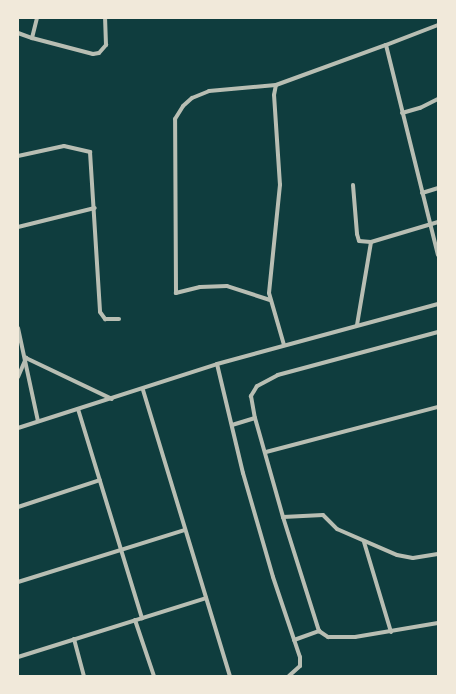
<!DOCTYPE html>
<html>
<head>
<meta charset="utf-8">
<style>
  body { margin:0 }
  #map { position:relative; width:456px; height:694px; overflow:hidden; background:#0f3d3e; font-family:"DM Sans",sans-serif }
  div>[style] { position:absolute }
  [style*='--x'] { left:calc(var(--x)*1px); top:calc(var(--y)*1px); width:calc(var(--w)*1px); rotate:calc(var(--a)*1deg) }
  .minor>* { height:4px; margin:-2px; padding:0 2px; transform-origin:2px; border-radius:2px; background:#b8beb3 }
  span { translate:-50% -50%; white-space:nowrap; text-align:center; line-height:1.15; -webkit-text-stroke:4.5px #f1e9da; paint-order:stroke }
  .frame { position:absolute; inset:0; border:19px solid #f1e9da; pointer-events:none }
</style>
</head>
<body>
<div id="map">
  <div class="minor">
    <div style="--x:438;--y:25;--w:56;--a:159"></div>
    <div style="--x:386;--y:45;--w:216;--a:76.1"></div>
    <div style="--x:18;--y:33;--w:15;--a:20"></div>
    <div style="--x:32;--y:38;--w:21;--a:-76"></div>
    <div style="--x:32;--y:38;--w:63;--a:14.7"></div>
    <div style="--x:93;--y:54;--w:6;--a:-9"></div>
    <div style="--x:99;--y:53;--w:11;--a:-49"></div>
    <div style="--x:106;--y:45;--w:27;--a:-92"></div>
    <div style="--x:402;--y:113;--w:19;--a:-16"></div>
    <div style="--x:420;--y:108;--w:20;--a:-27"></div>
    <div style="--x:18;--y:156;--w:47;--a:-12.3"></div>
    <div style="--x:64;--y:146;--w:27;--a:13"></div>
    <div style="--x:90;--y:152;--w:160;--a:86.4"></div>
    <div style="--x:100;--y:312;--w:9;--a:54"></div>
    <div style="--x:105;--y:319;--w:14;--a:0"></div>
    <div style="--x:353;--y:185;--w:49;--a:85.3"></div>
    <div style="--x:357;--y:234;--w:7;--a:74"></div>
    <div style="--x:359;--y:241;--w:12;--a:5"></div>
    <div style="--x:371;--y:242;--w:70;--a:-16.6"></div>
    <div style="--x:422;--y:193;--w:17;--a:-17"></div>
    <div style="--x:18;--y:227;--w:79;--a:-13.9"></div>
    <div style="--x:270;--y:300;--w:45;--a:-162"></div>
    <div style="--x:227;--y:286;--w:27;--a:178"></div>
    <div style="--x:200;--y:287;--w:25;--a:166"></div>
    <div style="--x:176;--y:293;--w:174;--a:-90.3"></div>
    <div style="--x:175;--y:119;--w:15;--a:-58"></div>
    <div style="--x:183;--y:106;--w:12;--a:-42"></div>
    <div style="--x:192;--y:98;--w:18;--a:-22"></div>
    <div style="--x:209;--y:91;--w:67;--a:-5.1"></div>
    <div style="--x:357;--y:325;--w:84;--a:-80.4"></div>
    <div style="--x:18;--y:328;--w:95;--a:77.9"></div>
    <div style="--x:438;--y:332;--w:166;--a:165"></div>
    <div style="--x:278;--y:375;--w:24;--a:152"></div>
    <div style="--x:257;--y:386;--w:12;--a:121"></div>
    <div style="--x:251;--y:396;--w:22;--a:80"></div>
    <div style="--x:255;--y:418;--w:103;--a:74.2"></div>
    <div style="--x:283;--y:517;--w:120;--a:72.5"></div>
    <div style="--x:319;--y:631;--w:11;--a:34"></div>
    <div style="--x:328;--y:637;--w:27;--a:0"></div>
    <div style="--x:355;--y:637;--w:84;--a:-9.6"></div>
    <div style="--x:284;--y:345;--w:54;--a:-106.1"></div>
    <div style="--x:269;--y:293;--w:109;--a:-84.2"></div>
    <div style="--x:280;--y:185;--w:90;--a:-93.8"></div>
    <div style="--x:274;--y:95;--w:10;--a:-79"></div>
    <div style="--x:276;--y:85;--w:117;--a:-20"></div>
    <div style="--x:217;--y:364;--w:112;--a:76.6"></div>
    <div style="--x:243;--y:473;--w:108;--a:73.9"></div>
    <div style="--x:273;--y:577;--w:84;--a:71.4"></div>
    <div style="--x:300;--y:657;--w:9;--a:90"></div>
    <div style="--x:300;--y:666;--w:15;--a:138"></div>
    <div style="--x:18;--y:377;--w:21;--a:-67"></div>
    <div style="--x:26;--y:358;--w:95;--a:25.5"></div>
    <div style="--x:143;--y:390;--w:299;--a:73.1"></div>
    <div style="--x:78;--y:409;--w:219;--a:73"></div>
    <div style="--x:232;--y:425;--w:24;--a:-17"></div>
    <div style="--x:18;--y:428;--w:209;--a:-17.8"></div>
    <div style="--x:217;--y:364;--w:229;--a:-15.2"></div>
    <div style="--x:266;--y:452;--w:178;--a:-14.7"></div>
    <div style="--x:18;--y:507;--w:86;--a:-18.2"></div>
    <div style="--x:283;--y:517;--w:40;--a:-2.9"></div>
    <div style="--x:323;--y:515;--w:20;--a:45"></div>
    <div style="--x:337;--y:529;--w:65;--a:23.4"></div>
    <div style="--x:397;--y:555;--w:16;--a:11"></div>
    <div style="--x:413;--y:558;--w:25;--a:-9"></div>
    <div style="--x:364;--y:542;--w:94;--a:73.3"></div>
    <div style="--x:18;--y:582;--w:175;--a:-17.3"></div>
    <div style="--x:135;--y:620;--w:59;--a:71.3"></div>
    <div style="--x:74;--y:639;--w:38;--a:75"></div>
    <div style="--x:294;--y:640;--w:27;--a:-20"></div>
    <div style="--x:18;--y:657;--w:197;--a:-17.4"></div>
  </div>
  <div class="frame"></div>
</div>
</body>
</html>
